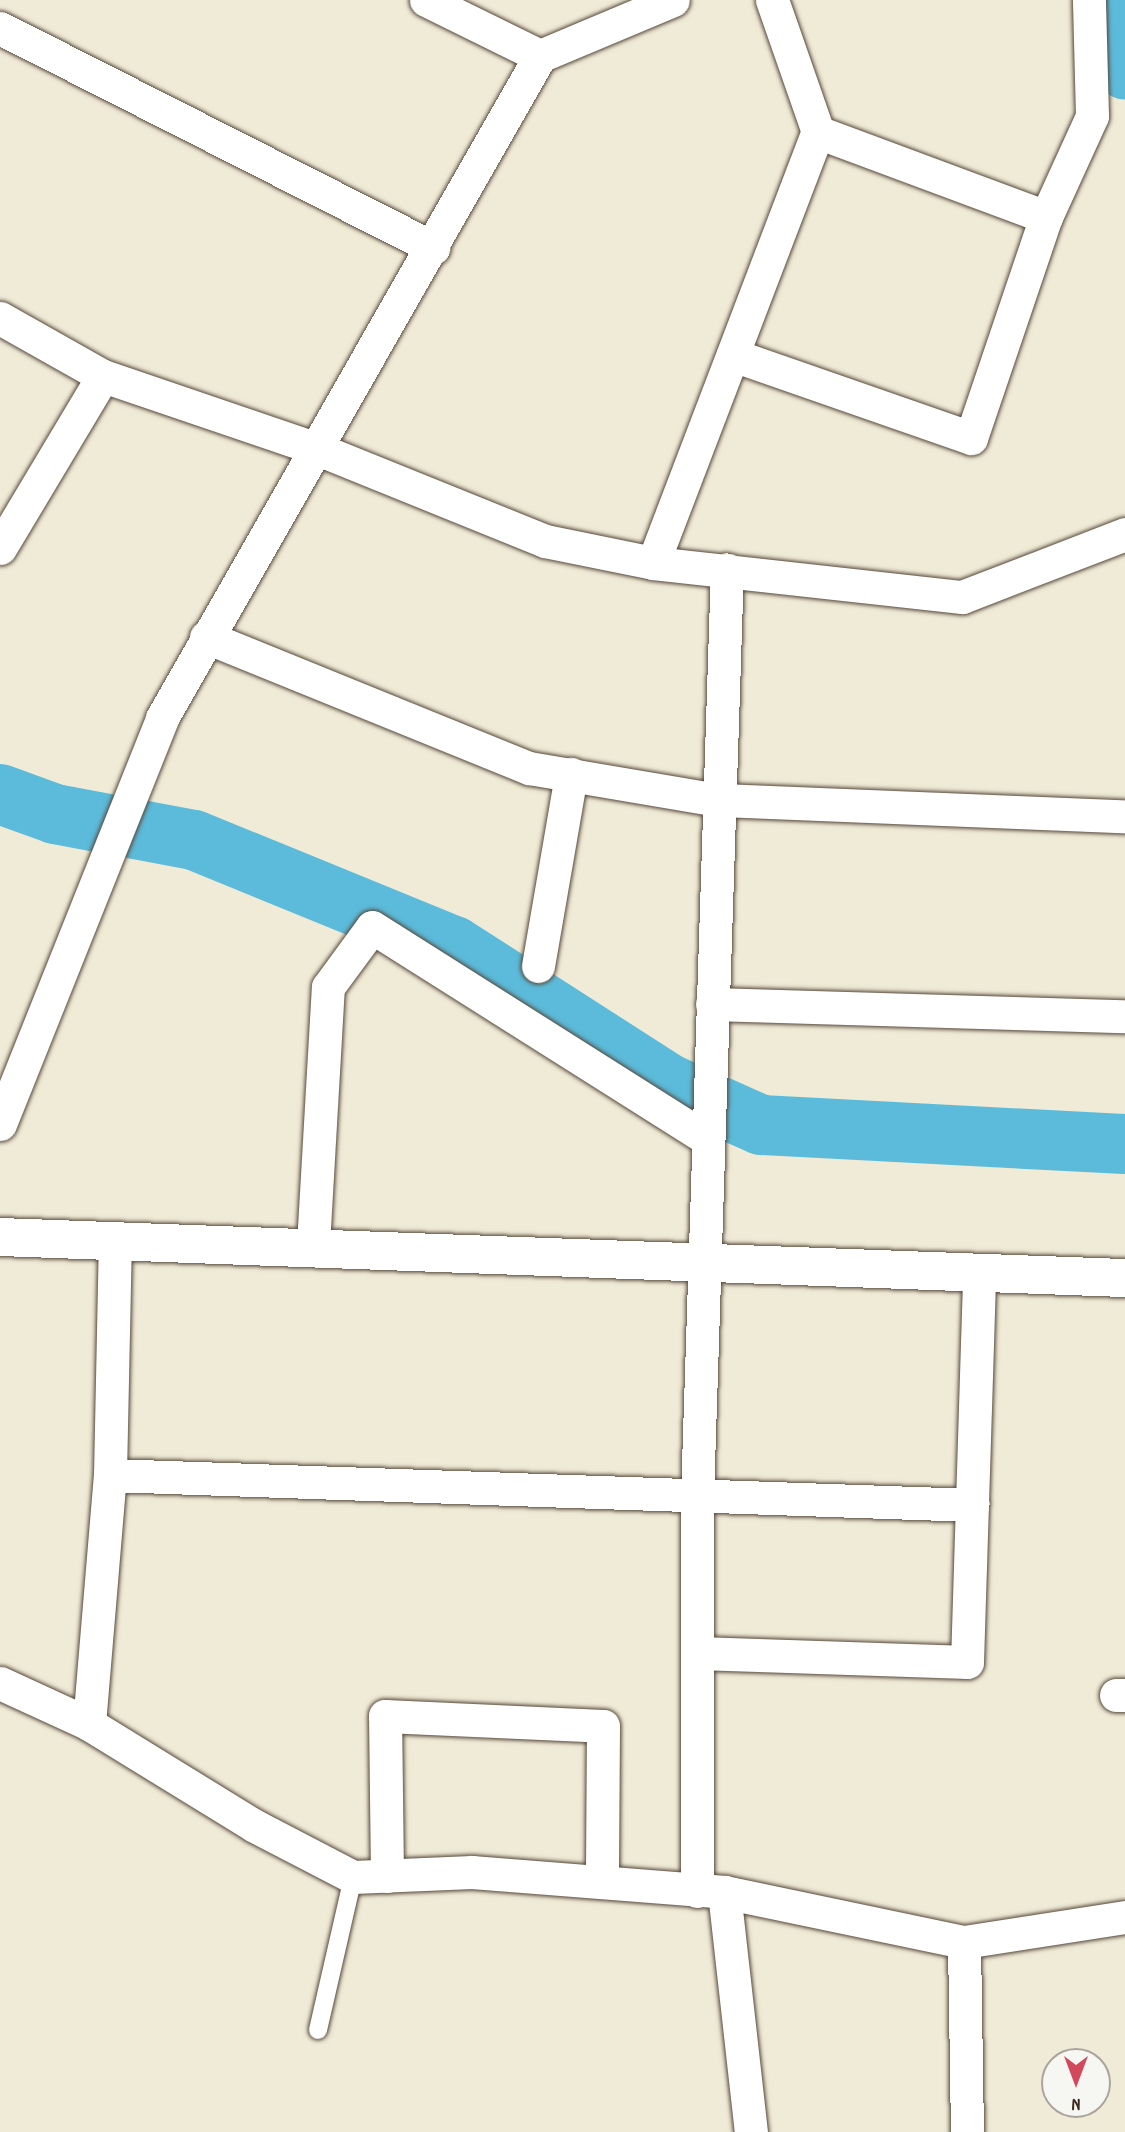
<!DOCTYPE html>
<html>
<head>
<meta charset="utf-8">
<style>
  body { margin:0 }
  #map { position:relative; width:1125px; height:2132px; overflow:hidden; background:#f0ebd7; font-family:Dekko,sans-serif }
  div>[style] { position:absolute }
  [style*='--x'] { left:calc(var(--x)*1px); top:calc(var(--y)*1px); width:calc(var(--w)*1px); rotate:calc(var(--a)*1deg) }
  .river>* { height:60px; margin:-30px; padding:0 30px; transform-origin:30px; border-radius:30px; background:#5cbbda }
  .roads { filter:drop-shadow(0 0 2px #56473a) drop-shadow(0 0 2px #56473a) }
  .service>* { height:18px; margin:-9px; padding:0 9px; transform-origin:9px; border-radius:9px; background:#fff }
  .minor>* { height:33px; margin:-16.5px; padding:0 16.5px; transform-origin:16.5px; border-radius:16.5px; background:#fff }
  .tertiary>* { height:38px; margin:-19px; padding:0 19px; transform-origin:19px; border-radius:19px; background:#fff }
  span { translate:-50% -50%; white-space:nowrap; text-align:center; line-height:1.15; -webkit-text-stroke:6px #f6f6f2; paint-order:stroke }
  .north { position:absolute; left:1041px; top:2048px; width:70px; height:70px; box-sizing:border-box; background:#f6f6f2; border:2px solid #aba49d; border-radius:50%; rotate:180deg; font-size:19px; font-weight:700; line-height:28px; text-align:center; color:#3b2a1e }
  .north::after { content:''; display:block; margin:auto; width:24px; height:32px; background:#d1495b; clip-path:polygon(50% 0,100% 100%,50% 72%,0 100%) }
</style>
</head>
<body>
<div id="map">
  <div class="river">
    <div style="--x:1116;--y:0;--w:70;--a:82.6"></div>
    <div style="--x:0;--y:794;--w:59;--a:20"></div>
    <div style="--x:55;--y:814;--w:141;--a:10.6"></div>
    <div style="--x:194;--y:840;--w:281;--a:22.2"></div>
    <div style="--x:454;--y:946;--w:255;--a:32.7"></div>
    <div style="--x:669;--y:1084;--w:101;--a:24"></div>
    <div style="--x:761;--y:1125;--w:364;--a:3"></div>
  </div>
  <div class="roads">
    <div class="service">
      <div style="--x:318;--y:2030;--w:157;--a:-77.1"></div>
    </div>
    <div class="minor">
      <div style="--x:426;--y:0;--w:127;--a:26.2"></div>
      <div style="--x:0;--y:28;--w:486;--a:26.9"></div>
      <div style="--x:1046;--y:217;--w:111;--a:-65.5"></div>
      <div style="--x:1092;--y:116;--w:116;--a:-91.5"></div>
      <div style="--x:0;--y:318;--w:118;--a:29.4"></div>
      <div style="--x:103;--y:376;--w:224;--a:18.8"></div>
      <div style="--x:315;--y:448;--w:248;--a:22"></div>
      <div style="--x:545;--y:541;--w:110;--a:11.5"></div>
      <div style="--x:653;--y:563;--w:311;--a:6.3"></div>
      <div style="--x:962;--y:597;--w:175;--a:-21.1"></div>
      <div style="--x:733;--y:355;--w:252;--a:19.2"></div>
      <div style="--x:971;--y:438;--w:233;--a:-71.3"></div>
      <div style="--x:1046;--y:217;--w:243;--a:-159.6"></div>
      <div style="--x:0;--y:548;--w:200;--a:-59.1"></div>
      <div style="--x:653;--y:563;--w:462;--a:-69.1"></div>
      <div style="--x:818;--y:132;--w:140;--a:-109.2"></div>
      <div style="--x:206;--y:637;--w:349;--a:22.1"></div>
      <div style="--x:529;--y:768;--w:193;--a:9.6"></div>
      <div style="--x:719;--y:800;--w:406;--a:2.3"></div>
      <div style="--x:538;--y:966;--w:195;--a:-80.2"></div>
      <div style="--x:712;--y:1004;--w:413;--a:1.7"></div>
      <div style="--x:0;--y:1124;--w:437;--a:-68.2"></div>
      <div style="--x:162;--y:718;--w:762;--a:-60.27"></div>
      <div style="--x:540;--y:56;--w:144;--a:-22.8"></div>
      <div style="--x:313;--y:1245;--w:258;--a:-86.7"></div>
      <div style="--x:328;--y:987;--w:74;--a:-53.7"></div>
      <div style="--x:372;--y:927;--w:396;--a:32.3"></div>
      <div style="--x:110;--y:1475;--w:863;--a:1.99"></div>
      <div style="--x:699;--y:1653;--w:268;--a:1.9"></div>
      <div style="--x:967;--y:1662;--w:389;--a:-88.2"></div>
      <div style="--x:0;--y:1683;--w:98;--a:24.7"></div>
      <div style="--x:89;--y:1724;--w:193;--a:31.6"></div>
      <div style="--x:253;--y:1825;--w:113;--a:27.5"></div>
      <div style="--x:353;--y:1877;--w:119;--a:-2.4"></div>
      <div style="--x:472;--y:1872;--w:253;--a:4.5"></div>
      <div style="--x:724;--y:1892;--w:245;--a:11.8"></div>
      <div style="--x:964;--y:1942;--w:163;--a:-8.8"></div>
      <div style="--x:1116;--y:1695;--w:9;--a:0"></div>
      <div style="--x:89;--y:1724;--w:250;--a:-85.2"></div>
      <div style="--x:110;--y:1475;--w:233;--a:-88.8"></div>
      <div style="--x:387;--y:1876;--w:160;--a:-90.7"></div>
      <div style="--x:385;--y:1716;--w:218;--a:2.6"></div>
      <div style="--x:603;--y:1726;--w:155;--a:90.4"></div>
      <div style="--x:697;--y:1891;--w:395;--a:-90"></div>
      <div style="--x:697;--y:1496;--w:927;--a:-88.15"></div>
      <div style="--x:724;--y:1892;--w:242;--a:83.6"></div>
      <div style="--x:964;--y:1942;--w:190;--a:89.1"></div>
    </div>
    <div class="tertiary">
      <div style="--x:0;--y:1237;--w:1126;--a:2.09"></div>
    </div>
  </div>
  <div class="north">N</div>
</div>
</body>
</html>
